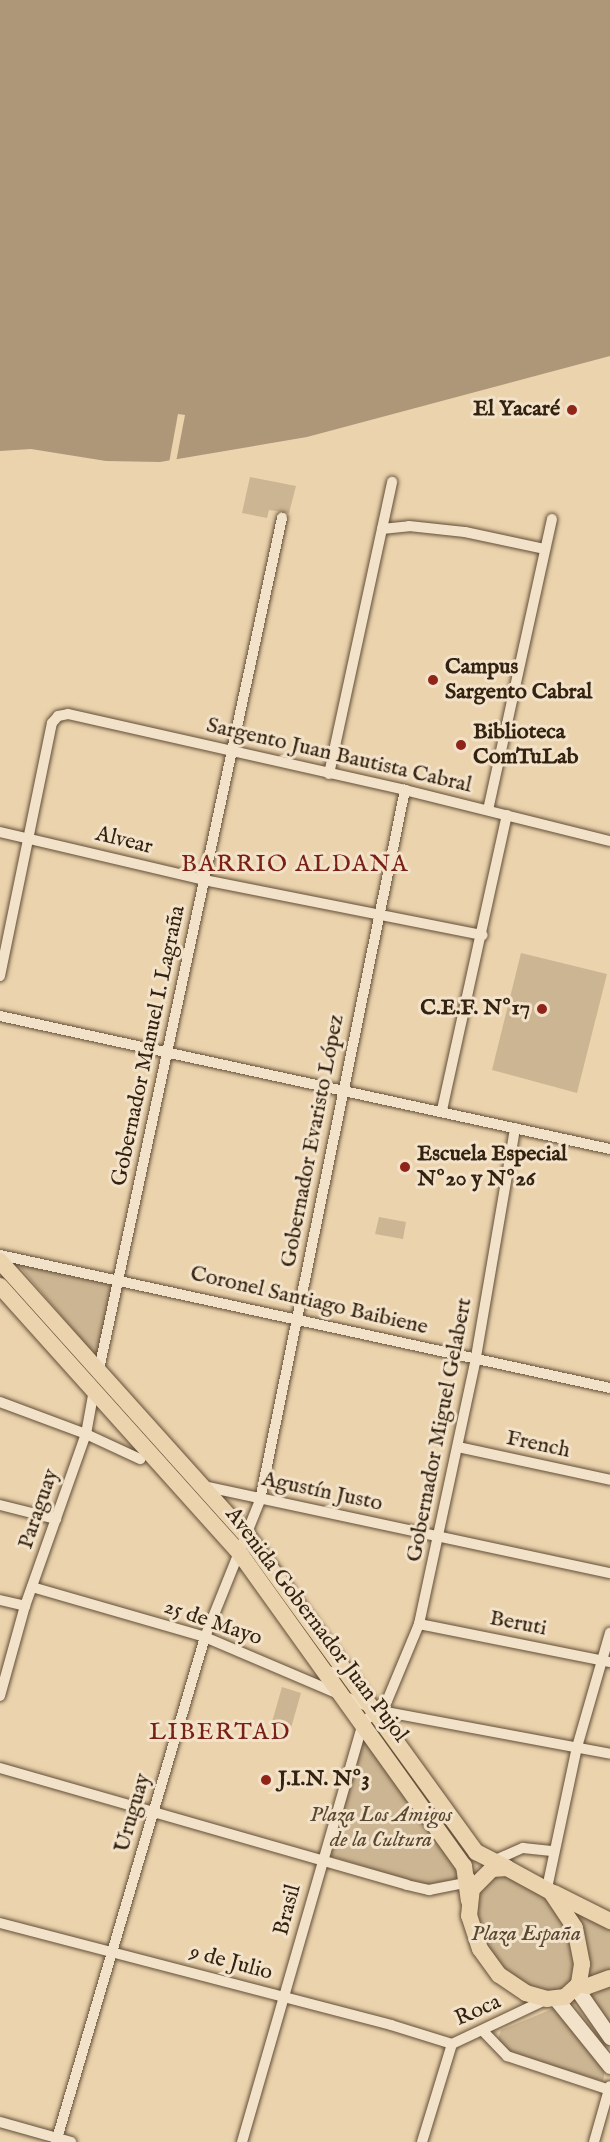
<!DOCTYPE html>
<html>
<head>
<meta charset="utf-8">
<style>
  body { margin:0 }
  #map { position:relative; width:610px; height:2142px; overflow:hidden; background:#ebd3ad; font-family:"IM FELL English",serif }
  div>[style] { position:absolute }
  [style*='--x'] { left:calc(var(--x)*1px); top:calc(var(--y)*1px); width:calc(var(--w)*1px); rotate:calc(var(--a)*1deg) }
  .green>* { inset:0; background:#ccb592 }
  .water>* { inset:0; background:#ad9778 }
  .pier>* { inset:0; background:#ebd3ad }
  .roads { filter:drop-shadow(0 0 2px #624e37) drop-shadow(0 0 2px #624e37) }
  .minor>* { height:10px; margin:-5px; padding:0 5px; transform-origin:5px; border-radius:5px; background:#f2e2ca }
  .secondary>* { height:15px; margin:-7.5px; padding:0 7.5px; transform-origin:7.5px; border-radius:7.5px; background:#f2e2ca }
  .primary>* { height:16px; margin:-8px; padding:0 8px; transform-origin:8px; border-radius:8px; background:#ebd3ad }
  .dots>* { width:16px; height:16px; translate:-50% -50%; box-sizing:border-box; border:3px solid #f2e2ca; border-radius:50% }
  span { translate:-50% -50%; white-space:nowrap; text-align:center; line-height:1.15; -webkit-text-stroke:6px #f2e2ca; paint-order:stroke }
  .poi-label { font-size:22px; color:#342210; font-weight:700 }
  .right { translate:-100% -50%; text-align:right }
  .left { translate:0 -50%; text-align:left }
  .street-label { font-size:22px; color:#342210 }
  .park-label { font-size:22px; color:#5a4730; font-style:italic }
  .neighbourhood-label { font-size:24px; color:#7a1f14; letter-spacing:1.5px }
</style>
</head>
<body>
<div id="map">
  <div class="green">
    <div style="clip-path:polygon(250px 477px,296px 486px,289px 513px,269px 510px,267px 518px,242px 513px)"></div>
    <div style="clip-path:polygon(521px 953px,607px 974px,577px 1093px,492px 1070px)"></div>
    <div style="clip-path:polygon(379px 1217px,406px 1222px,403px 1239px,375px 1234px)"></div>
    <div style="clip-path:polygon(15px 1261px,113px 1281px,97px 1358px)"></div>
    <div style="clip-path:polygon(282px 1687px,301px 1693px,291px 1728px,272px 1722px)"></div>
    <div style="clip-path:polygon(364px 1734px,458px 1864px,457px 1879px,426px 1885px,330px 1856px)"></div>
    <div style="clip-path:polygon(493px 1875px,519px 1877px,557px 1907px,577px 1951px,573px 1980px,553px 1995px,523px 1987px,489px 1956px,473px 1908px,485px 1880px)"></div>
    <div style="clip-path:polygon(577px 1912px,610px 1928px,610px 1972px,590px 1979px,587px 1976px)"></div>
    <div style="clip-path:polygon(610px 1984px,610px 2027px,590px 1997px)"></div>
    <div style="clip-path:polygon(557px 2007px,605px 2070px,603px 2081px,506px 2053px,497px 2043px,501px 2030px)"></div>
  </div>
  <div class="water">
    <div style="clip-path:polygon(0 0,610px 0,610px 356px,307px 437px,160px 462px,106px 461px,31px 449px,0 451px)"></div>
  </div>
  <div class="pier">
    <div style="clip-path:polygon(178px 414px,185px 415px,176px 462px,169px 463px)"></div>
  </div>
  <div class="roads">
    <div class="minor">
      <div style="--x:382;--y:529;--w:27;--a:-6"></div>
      <div style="--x:409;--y:526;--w:56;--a:6.1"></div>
      <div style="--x:465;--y:532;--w:82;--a:12"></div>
      <div style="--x:329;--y:774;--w:299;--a:-77.8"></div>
      <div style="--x:488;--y:810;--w:298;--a:-77.6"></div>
      <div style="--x:0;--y:832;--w:210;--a:13.2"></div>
      <div style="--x:204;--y:880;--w:284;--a:11.2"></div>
      <div style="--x:0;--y:976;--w:258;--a:-78.4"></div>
      <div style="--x:52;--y:723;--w:9;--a:-49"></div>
      <div style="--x:58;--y:716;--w:10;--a:-11"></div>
      <div style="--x:68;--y:714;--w:345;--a:12.7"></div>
      <div style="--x:405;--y:790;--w:211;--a:14"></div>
      <div style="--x:0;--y:1016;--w:624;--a:12.3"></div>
      <div style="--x:442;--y:1110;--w:302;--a:-77.6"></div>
      <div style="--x:0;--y:1255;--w:624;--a:12.3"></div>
      <div style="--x:98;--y:1374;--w:876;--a:-77.87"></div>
      <div style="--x:0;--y:1402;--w:92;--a:20.4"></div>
      <div style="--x:86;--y:1434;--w:60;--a:24.8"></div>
      <div style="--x:458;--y:1447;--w:156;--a:12.2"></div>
      <div style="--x:203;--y:1486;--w:416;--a:12.1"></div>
      <div style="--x:0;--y:1505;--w:58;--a:14"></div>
      <div style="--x:32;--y:1587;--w:180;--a:16.1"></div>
      <div style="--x:205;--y:1637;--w:186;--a:23.1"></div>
      <div style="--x:376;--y:1710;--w:238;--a:10.6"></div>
      <div style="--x:0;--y:1600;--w:26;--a:13"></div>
      <div style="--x:419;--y:1624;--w:195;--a:11.3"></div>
      <div style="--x:0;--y:1696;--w:93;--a:-74.5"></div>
      <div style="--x:25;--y:1606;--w:182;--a:-70.5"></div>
      <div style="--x:86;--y:1434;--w:45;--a:-79.7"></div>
      <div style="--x:0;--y:1768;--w:423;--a:16"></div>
      <div style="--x:407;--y:1885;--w:23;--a:13"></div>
      <div style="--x:429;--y:1890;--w:33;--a:-11"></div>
      <div style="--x:461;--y:1884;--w:11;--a:-38"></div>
      <div style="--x:491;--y:1862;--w:35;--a:-24"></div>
      <div style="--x:523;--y:1848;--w:31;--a:6"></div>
      <div style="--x:547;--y:1888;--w:144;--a:-78"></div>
      <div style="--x:577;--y:1747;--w:119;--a:-73.9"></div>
      <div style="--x:0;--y:1923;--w:404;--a:14.6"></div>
      <div style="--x:391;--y:2025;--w:64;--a:17.3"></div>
      <div style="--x:483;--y:2031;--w:35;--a:46"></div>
      <div style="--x:507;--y:2056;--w:105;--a:18.3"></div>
      <div style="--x:452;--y:2044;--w:105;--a:-25.3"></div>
      <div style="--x:0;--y:2122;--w:74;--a:15.7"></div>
      <div style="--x:56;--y:2142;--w:527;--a:-73.56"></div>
      <div style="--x:205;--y:1637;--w:148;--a:-68.1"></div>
      <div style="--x:260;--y:1500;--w:725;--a:-78.46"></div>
      <div style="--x:242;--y:2142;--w:436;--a:-73.9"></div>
      <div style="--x:363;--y:1723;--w:33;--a:-43"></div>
      <div style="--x:387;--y:1701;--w:83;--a:-67.4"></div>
      <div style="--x:419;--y:1624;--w:273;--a:-77.9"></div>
      <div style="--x:476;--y:1357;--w:232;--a:-80.3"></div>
      <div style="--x:422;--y:2142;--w:102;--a:-73"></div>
      <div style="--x:594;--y:2142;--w:58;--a:-74.1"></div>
    </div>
    <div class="secondary">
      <div style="--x:576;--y:1988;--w:60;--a:55.2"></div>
      <div style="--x:556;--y:1999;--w:86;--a:51.1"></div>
    </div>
    <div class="primary">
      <div style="--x:0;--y:1261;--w:371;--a:48.1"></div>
      <div style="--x:248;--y:1537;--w:389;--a:54.1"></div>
      <div style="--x:476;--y:1852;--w:35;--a:27"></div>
      <div style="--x:0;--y:1286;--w:361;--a:48.1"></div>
      <div style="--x:241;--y:1555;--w:383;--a:54.4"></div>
      <div style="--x:464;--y:1866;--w:35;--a:82"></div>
      <div style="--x:507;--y:1868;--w:50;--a:28.6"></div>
      <div style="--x:551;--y:1892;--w:43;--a:56.3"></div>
      <div style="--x:575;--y:1928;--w:37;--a:79"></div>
      <div style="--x:582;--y:1964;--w:20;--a:99"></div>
      <div style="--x:579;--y:1984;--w:19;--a:137"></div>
      <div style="--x:565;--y:1997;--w:18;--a:174"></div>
      <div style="--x:547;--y:1999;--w:22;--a:-164"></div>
      <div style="--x:526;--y:1993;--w:32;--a:-146"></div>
      <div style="--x:499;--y:1975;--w:32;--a:-126"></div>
      <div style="--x:480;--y:1949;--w:35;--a:-108"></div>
      <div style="--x:469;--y:1916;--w:27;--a:-84"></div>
      <div style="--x:472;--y:1889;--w:28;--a:-45"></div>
      <div style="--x:492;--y:1869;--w:15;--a:-4"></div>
      <div style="--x:554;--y:1893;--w:63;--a:26.6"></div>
      <div style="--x:579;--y:1984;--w:9;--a:13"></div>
      <div style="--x:588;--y:1986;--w:23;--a:-20"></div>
    </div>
  </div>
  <div class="dots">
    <div style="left:572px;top:410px;background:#8f2418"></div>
    <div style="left:433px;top:680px;background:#8f2418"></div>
    <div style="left:461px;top:745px;background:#8f2418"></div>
    <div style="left:542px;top:1009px;background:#8f2418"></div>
    <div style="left:405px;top:1167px;background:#8f2418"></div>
    <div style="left:266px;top:1780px;background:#8f2418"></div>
  </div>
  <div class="poi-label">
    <span class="right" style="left:560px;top:410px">El Yacaré</span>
    <span class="left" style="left:445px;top:680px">Campus<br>Sargento Cabral</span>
    <span class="left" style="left:473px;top:745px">Biblioteca<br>ComTuLab</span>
    <span class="right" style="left:530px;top:1009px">C.E.F. Nº17</span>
    <span class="left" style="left:417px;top:1167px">Escuela Especial<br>Nº20 y Nº26</span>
    <span class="left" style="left:278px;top:1780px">J.I.N. Nº3</span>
  </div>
  <div class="street-label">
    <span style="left:339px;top:756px;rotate:13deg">Sargento Juan Bautista Cabral</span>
    <span style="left:124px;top:841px;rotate:14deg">Alvear</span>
    <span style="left:149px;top:1046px;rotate:-78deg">Gobernador Manuel I. Lagraña</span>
    <span style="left:313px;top:1141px;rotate:-79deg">Gobernador Evaristo López</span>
    <span style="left:309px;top:1301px;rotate:13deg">Coronel Santiago Baibiene</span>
    <span style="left:440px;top:1430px;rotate:-79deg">Gobernador Miguel Gelabert</span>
    <span style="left:538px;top:1445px;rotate:12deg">French</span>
    <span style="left:322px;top:1492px;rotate:12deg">Agustín Justo</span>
    <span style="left:39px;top:1509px;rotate:-71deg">Paraguay</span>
    <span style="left:213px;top:1623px;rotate:19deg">25 de Mayo</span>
    <span style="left:518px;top:1624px;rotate:11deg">Beruti</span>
    <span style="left:316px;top:1625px;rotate:53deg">Avenida Gobernador Juan Pujol</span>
    <span style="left:133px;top:1813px;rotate:-74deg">Uruguay</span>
    <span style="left:288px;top:1910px;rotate:-75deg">Brasil</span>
    <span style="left:231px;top:1963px;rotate:15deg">9 de Julio</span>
    <span style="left:478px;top:2011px;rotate:-24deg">Roca</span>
  </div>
  <div class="park-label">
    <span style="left:381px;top:1828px">Plaza Los Amigos<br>de la Cultura</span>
    <span style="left:526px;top:1935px">Plaza España</span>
  </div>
  <div class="neighbourhood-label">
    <span style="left:295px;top:865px">BARRIO ALDANA</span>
    <span style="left:220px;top:1733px">LIBERTAD</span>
  </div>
</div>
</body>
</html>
